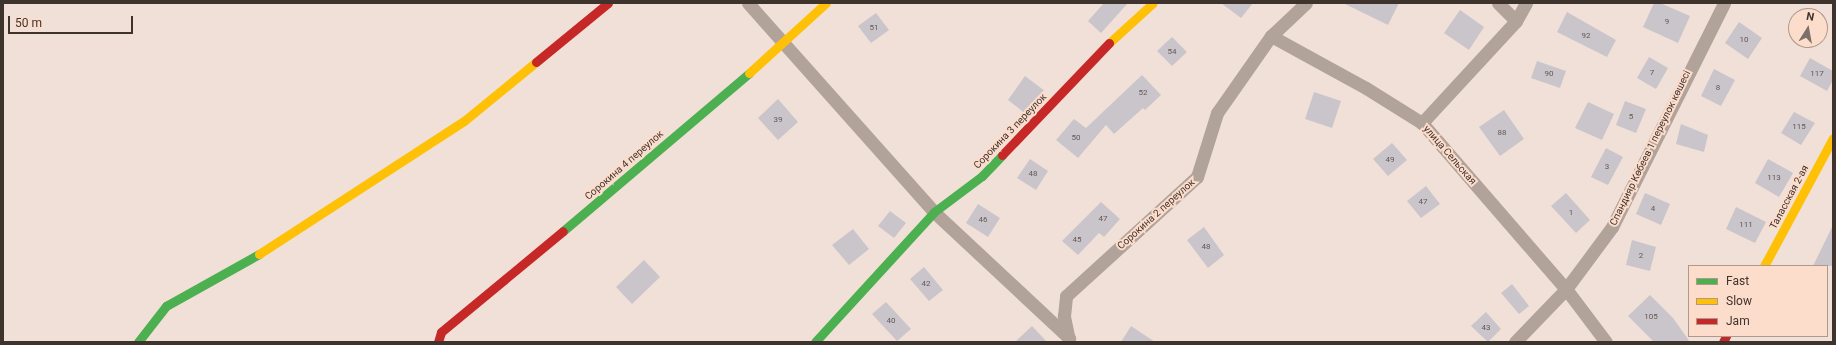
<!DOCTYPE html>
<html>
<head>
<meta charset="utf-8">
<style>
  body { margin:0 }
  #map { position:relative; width:1836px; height:345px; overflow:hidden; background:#f1e0d7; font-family:Roboto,sans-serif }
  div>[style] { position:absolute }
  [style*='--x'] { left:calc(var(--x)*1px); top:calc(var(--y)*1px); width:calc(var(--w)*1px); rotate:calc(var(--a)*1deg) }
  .building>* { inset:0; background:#cac5cb }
  .street>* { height:13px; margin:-6.5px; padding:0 6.5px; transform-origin:6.5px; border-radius:6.5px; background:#b1a29a }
  .fast>* { height:9px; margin:-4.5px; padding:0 4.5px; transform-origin:4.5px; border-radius:4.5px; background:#4caf50 }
  .slow>* { height:9px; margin:-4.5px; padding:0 4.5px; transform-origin:4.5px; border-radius:4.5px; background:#ffc107 }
  .jam>* { height:9px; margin:-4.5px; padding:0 4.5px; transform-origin:4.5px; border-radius:4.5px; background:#c62828 }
  span { translate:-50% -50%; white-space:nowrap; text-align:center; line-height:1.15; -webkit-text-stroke:4px #fcddcc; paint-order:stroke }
  .number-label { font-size:8px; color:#625854 }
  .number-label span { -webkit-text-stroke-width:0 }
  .street-label { font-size:10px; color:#3f332d }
  .frame { position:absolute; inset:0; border:4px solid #3f332d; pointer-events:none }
  .legend { position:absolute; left:1688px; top:265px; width:140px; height:72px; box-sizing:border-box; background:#fcddcc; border:1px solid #b0998c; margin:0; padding:5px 7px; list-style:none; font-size:12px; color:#3f332d }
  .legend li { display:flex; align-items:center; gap:8px; height:20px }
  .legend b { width:20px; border:1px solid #b0998c }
  .north { position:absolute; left:1788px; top:8px; width:40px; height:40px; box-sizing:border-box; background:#fcddcc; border:1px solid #b0998c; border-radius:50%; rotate:11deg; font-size:11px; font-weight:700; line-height:16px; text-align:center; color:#3f332d }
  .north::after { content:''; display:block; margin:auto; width:14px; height:18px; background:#7d7068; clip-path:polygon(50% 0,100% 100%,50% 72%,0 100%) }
  .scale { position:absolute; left:8px; top:16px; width:125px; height:18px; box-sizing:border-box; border:2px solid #3f332d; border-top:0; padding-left:5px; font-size:12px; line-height:14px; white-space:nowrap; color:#3f332d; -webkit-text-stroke:3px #fcddcc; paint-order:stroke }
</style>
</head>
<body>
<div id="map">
  <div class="building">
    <div style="clip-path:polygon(1104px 3px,1128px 3px,1101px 33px,1088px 21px)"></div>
    <div style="clip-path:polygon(1221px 3px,1253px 3px,1241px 18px)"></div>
    <div style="clip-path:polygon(1343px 3px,1399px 3px,1388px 25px)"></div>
    <div style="clip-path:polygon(1654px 3px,1660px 3px,1690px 16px,1678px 43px,1643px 27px)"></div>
    <div style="clip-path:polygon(1460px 10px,1484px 27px,1469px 50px,1444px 33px)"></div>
    <div style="clip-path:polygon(1567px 12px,1616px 40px,1607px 57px,1557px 32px)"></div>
    <div style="clip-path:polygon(876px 13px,889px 30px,871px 43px,858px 26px)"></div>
    <div style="clip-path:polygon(1739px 22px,1762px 38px,1748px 59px,1725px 43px)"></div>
    <div style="clip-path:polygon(1172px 37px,1187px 52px,1172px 66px,1157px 51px)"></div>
    <div style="clip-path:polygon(1649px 57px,1668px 68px,1656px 89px,1637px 78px)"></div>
    <div style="clip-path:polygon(1810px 58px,1833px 71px,1833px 80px,1827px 91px,1800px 76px)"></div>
    <div style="clip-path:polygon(1537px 61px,1566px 71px,1560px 88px,1531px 78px)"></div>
    <div style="clip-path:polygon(1714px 69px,1735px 80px,1721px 106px,1701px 96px)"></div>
    <div style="clip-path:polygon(1142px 75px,1161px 95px,1145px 110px,1143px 108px,1114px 134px,1106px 125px,1078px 158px,1056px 140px,1074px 119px,1086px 128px)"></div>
    <div style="clip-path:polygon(1025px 76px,1045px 91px,1026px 114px,1008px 100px)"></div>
    <div style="clip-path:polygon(1314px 92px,1341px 101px,1332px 128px,1305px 119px)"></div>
    <div style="clip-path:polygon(778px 99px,798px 122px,778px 140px,758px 118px)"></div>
    <div style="clip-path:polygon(1625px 101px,1646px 109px,1636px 133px,1616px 125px)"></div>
    <div style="clip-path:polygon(1588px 102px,1614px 114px,1602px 140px,1575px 128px)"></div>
    <div style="clip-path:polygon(1504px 110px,1524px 139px,1500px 156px,1479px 127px)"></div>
    <div style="clip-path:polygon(1794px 112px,1815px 123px,1801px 145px,1781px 133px)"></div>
    <div style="clip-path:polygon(1681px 124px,1708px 135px,1704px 152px,1676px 144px)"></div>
    <div style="clip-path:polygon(1392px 143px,1407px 160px,1388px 176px,1373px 159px)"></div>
    <div style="clip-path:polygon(1606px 148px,1623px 157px,1608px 185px,1591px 177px)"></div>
    <div style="clip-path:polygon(1030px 159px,1048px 171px,1036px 190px,1017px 178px)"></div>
    <div style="clip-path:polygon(1768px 159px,1793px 173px,1779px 197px,1755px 183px)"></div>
    <div style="clip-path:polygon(1426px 186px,1440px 204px,1421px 218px,1407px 201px)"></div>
    <div style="clip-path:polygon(1566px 193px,1590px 220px,1576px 233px,1551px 206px)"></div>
    <div style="clip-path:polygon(1645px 193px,1670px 204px,1661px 225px,1636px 214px)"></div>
    <div style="clip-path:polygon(1101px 202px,1120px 219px,1104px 237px,1099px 233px,1078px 255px,1062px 241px)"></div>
    <div style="clip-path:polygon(978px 204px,1000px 218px,988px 237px,966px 223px)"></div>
    <div style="clip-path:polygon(1736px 207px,1766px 222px,1755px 243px,1726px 229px)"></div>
    <div style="clip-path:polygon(890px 211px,906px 223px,894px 238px,878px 226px)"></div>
    <div style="clip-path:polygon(1833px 225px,1833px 266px,1813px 266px)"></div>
    <div style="clip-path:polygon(1204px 227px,1224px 255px,1208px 268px,1187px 240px)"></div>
    <div style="clip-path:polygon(853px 229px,869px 249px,849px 265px,832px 245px)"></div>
    <div style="clip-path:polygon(1632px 240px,1656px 247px,1650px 271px,1626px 265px)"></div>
    <div style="clip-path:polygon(644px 260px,660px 277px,632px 304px,616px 287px)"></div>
    <div style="clip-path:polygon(924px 267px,943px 290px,929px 301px,910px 279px)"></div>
    <div style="clip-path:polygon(1512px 284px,1529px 306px,1519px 314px,1501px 293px)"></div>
    <div style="clip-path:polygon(1650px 295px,1673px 318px,1690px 342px,1654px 342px,1628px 316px)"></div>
    <div style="clip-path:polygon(886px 302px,911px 329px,897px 341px,872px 314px)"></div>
    <div style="clip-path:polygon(1486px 312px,1501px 329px,1488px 342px,1471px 326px)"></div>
    <div style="clip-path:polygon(1032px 326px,1047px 342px,1015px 342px)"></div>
    <div style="clip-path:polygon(1131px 326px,1155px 342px,1121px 342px)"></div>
  </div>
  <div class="street">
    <div style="--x:748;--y:3;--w:280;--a:48.3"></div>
    <div style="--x:934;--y:212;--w:185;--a:43"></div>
    <div style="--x:1498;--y:3;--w:25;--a:45"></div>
    <div style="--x:1526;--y:3;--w:21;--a:119"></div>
    <div style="--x:1516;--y:21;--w:139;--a:132.7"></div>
    <div style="--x:1422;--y:123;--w:220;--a:49.1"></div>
    <div style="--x:1566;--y:289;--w:66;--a:53"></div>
    <div style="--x:1271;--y:36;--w:108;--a:28.7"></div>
    <div style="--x:1366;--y:88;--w:66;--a:32"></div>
    <div style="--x:1069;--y:340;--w:25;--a:-102"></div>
    <div style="--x:1064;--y:316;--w:20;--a:-84"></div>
    <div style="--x:1066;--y:296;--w:177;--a:-42.3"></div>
    <div style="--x:1197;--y:177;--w:67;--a:-72.6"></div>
    <div style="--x:1217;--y:113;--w:94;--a:-55"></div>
    <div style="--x:1271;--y:36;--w:48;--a:-43.3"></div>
    <div style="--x:1515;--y:342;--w:74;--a:-46.1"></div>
    <div style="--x:1566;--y:289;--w:77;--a:-53.4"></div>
    <div style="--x:1612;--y:227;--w:250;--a:-63.4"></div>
  </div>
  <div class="fast">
    <div style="--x:563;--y:231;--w:244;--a:-40.3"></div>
    <div style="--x:138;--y:342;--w:46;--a:-52.1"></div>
    <div style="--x:166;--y:306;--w:107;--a:-29.2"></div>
    <div style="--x:815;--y:342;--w:176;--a:-47.5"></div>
    <div style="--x:934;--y:212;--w:60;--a:-36.9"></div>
    <div style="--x:982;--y:176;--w:29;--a:-46"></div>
  </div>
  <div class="slow">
    <div style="--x:1109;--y:43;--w:59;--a:-42.3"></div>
    <div style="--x:749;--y:73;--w:104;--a:-42.3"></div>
    <div style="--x:259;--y:254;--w:244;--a:-33"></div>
    <div style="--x:464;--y:121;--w:93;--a:-39.3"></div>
    <div style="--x:1764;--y:266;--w:145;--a:-61.7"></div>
  </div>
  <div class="jam">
    <div style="--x:536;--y:62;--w:93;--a:-39.3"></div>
    <div style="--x:1002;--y:155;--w:155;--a:-46.3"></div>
    <div style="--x:438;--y:342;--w:10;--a:-73"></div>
    <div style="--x:441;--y:332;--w:158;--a:-39.6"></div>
    <div style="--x:1723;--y:342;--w:7;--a:-63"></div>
  </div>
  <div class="number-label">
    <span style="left:1667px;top:22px">9</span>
    <span style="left:874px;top:28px">51</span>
    <span style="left:1586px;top:36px">92</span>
    <span style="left:1744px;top:40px">10</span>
    <span style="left:1172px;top:52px">54</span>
    <span style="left:1652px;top:73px">7</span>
    <span style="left:1549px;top:74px">90</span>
    <span style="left:1817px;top:74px">117</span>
    <span style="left:1718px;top:88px">8</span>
    <span style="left:1143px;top:93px">52</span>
    <span style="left:1631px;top:117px">5</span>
    <span style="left:778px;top:120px">39</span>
    <span style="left:1799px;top:127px">115</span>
    <span style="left:1502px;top:133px">88</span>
    <span style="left:1076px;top:138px">50</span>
    <span style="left:1390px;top:160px">49</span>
    <span style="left:1607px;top:167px">3</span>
    <span style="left:1033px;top:174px">48</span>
    <span style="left:1774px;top:178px">113</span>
    <span style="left:1423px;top:202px">47</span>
    <span style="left:1653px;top:209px">4</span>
    <span style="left:1571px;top:213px">1</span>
    <span style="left:1103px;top:219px">47</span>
    <span style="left:983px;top:220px">46</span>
    <span style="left:1746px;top:225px">111</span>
    <span style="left:1077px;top:240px">45</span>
    <span style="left:1206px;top:247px">48</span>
    <span style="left:1641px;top:256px">2</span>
    <span style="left:926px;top:284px">42</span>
    <span style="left:1651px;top:317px">105</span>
    <span style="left:891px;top:321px">40</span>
    <span style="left:1486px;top:328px">43</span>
  </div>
  <div class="street-label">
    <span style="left:1010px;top:131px;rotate:-46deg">Сорокина 3 переулок</span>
    <span style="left:1650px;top:148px;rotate:-64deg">Спандияр Көбеев 1 переулок көшесі</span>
    <span style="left:1450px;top:155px;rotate:49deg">улица Сельская</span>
    <span style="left:624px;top:165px;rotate:-41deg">Сорокина 4 переулок</span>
    <span style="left:1789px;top:197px;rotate:-62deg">Таласская 2-ая</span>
    <span style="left:1156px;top:214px;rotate:-42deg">Сорокина 2 переулок</span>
  </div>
  <div class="frame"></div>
  <ul class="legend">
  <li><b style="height:5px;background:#4caf50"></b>Fast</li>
  <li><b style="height:5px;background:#ffc107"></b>Slow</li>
  <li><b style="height:5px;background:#c62828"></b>Jam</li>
  </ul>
  <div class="north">N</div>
  <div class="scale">50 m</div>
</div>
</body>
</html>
